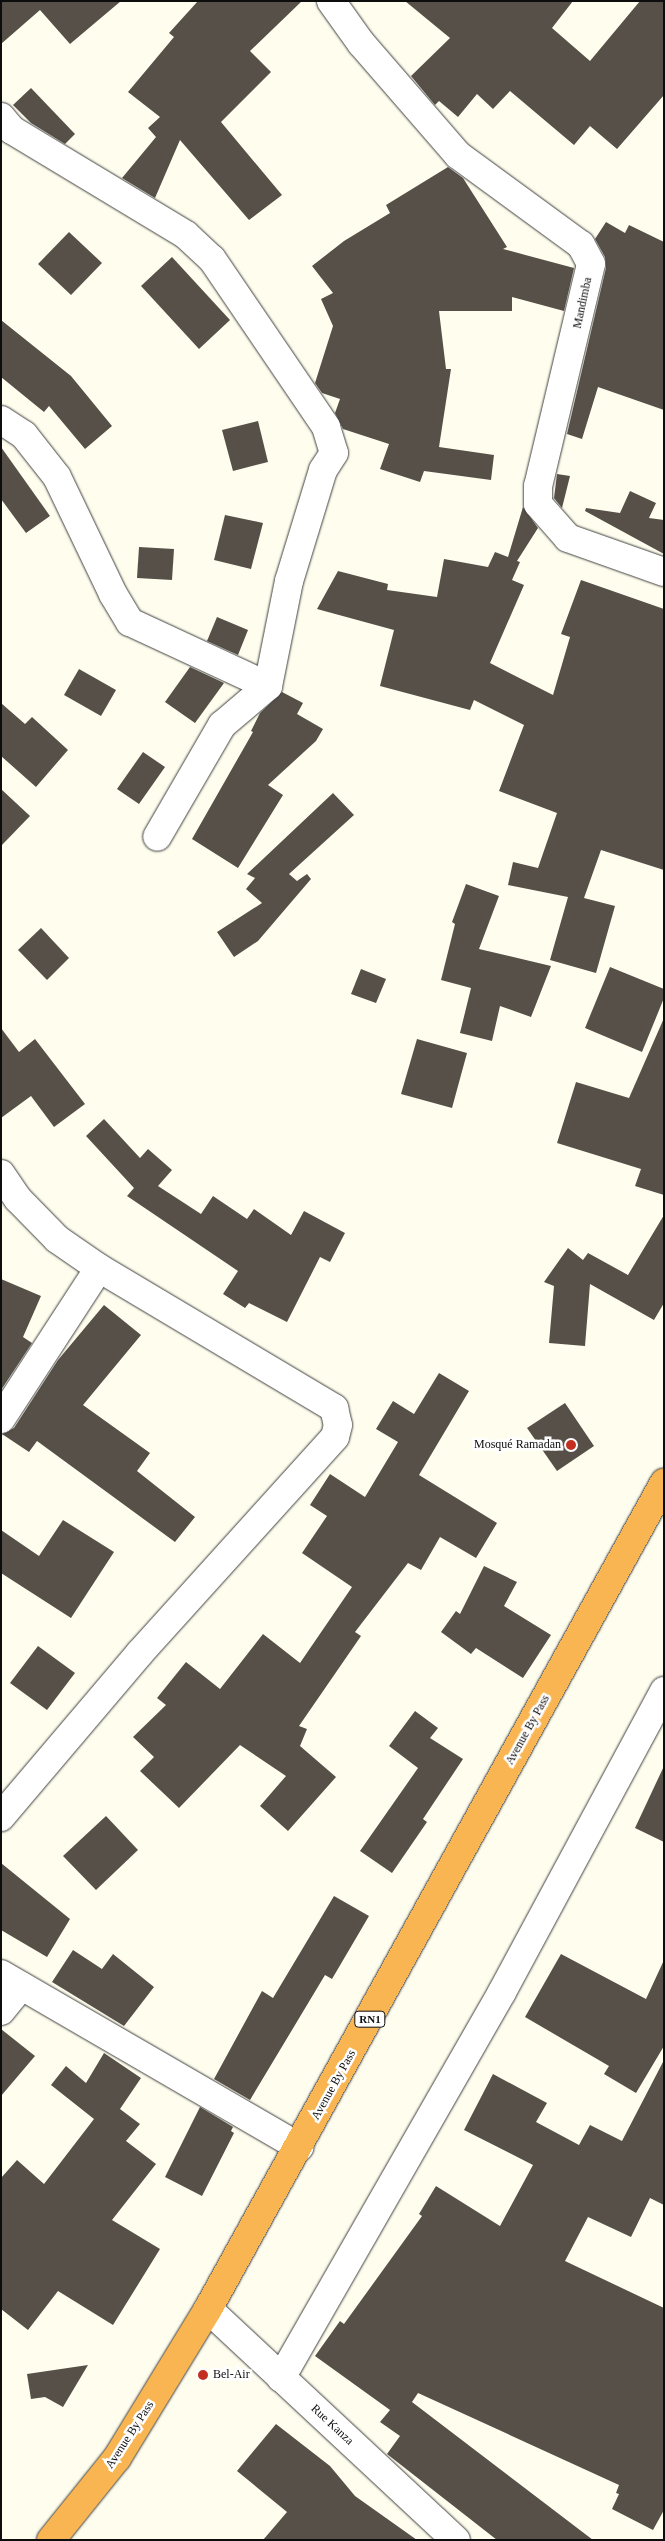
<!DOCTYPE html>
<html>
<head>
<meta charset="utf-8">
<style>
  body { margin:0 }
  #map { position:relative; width:665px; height:2541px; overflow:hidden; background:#fffeee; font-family:Georgia,serif }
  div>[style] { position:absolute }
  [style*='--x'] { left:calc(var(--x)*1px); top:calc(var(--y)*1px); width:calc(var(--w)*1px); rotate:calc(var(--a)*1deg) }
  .building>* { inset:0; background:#565049 }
  .roads { filter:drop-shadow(0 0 1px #404040) drop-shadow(0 0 1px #404040) }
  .street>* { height:28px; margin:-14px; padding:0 14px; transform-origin:14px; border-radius:14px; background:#fff }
  .highway>* { height:28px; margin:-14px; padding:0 14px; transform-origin:14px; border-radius:14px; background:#f9b552 }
  .dots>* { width:14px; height:14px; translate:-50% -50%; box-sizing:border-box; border:2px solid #fff; border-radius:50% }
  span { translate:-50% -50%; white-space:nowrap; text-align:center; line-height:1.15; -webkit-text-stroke:5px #fff; paint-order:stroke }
  .shield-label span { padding:1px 4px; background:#fff; border:1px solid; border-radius:4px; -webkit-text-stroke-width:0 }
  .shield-label { font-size:11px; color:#0d0d0d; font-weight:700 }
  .street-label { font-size:12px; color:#0d0d0d }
  .poi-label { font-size:12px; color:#0d0d0d }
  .right { translate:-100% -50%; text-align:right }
  .left { translate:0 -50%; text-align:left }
  .frame { position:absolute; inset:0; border:2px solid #0d0d0d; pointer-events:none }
</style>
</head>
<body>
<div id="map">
  <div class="building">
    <div style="clip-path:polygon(1px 1px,121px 1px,70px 44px,40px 10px,1px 44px)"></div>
    <div style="clip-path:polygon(198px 1px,302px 1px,250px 51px,271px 72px,221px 122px,282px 195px,249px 220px,180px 140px,155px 198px,122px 178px,156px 137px,148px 128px,160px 117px,128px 92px,174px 37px,169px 33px)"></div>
    <div style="clip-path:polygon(405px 1px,573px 1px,552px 28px,590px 61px,640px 1px,664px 1px,664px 95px,617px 149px,590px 126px,574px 145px,510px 91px,493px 109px,477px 94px,458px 117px,439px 101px,435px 105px,411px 76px,450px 38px)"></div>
    <div style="clip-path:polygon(31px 88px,75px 134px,65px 144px,31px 123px,13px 105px)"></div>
    <div style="clip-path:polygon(448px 167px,463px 178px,507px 247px,503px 249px,574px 268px,564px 311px,512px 297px,512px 311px,439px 311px,446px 369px,451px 369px,439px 447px,494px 455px,491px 480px,424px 471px,420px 482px,380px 469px,389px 444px,343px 429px,335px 413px,340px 399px,322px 393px,315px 383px,333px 326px,321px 299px,333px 293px,312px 266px,344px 241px,390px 213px,386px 205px)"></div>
    <div style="clip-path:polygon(606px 222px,625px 233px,629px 225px,664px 242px,664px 410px,598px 387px,582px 439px,567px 434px,606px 268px,605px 257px,595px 239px)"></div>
    <div style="clip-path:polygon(69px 232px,102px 263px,71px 295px,38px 264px)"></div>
    <div style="clip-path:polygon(172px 257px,230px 320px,199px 349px,141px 286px)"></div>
    <div style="clip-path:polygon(1px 320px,71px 376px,112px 426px,85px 449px,49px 406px,44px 412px,1px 377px)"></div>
    <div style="clip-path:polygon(258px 421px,268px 462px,233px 471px,222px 430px)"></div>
    <div style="clip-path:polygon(1px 447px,50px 516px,26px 533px,1px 499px)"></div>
    <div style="clip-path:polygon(557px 474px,570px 476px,562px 508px,554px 498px)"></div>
    <div style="clip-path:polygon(630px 491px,656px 503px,649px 518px,664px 520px,664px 554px,585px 511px,586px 508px,620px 513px)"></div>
    <div style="clip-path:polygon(523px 507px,538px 528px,517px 561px,520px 562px,512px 580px,524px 585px,490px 663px,553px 695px,570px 637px,561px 634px,581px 580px,664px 609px,664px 870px,601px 850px,584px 898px,615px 906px,596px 973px,550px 960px,568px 897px,508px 885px,513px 862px,538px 868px,557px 813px,499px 791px,524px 725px,474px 700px,470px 710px,380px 686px,394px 630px,317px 609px,338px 571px,388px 584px,387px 590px,437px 597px,444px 559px,488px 567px,495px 552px,508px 557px)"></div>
    <div style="clip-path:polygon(225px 515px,263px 523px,251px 569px,214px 560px)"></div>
    <div style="clip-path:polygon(139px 547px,174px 549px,172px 580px,137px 578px)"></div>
    <div style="clip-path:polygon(217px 617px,248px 630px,238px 655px,207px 641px)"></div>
    <div style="clip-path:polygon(190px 667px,224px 683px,195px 723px,165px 702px)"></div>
    <div style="clip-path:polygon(79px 669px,116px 690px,101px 716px,64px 695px)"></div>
    <div style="clip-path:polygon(282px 692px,303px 703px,297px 714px,323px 729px,316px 741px,268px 785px,283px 795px,238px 868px,192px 839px,253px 732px,251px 731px,260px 713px)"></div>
    <div style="clip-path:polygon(1px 703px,25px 724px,32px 717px,68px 750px,36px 787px,1px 756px)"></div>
    <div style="clip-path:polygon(143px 752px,165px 767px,139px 804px,117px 789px)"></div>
    <div style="clip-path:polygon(1px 789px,30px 816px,1px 846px)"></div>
    <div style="clip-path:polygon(333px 793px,354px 815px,289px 874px,297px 881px,307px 874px,311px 879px,258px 941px,234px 957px,217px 932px,262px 903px,246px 889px,255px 878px,247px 874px)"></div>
    <div style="clip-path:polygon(466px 884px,499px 896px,479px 949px,551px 966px,531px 1017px,500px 1006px,492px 1041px,460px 1033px,471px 988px,441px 980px,455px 924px,452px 922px)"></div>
    <div style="clip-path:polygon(41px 928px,69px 958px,47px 980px,18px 950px)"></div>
    <div style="clip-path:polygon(610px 967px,664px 989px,664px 998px,642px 1052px,585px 1028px)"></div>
    <div style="clip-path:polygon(361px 969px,386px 979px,376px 1003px,351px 994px)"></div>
    <div style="clip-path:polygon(664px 1018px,664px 1195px,635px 1186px,641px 1169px,557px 1143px,576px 1082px,629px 1098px)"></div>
    <div style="clip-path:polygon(1px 1028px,19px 1052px,35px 1039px,85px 1104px,54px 1127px,31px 1096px,1px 1118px)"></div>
    <div style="clip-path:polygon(417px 1039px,467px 1053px,452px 1108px,401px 1094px)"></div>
    <div style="clip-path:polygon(104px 1119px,140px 1158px,148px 1149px,172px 1170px,158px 1186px,201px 1214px,213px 1196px,247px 1219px,254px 1209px,291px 1235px,304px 1211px,345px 1233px,330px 1262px,320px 1257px,287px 1322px,249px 1303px,245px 1308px,223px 1294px,238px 1271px,127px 1196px,134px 1188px,86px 1136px)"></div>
    <div style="clip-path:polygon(664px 1215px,664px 1303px,654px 1320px,590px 1284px,585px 1346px,549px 1343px,554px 1286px,544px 1282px,568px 1248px,583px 1260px,588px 1253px,628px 1275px)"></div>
    <div style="clip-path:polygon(1px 1279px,41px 1296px,23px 1337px,32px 1343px,1px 1390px)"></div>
    <div style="clip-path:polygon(104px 1305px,141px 1335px,83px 1405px,150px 1453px,137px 1471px,195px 1517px,175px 1542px,37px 1441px,29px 1452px,2px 1434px,14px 1428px,58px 1360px)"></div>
    <div style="clip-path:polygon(439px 1373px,469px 1391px,419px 1475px,497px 1523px,476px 1558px,440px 1537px,421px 1570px,408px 1563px,355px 1632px,361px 1636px,299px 1726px,307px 1729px,300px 1746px,336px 1777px,288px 1831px,260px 1806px,286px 1776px,240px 1745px,179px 1808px,140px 1771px,154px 1757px,133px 1737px,166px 1705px,157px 1698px,186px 1662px,220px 1689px,263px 1634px,300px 1663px,352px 1587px,302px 1553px,327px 1516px,310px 1505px,330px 1474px,365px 1497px,398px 1442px,376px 1429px,393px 1401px,414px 1414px)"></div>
    <div style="clip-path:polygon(565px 1403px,594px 1446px,557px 1471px,527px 1428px)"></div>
    <div style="clip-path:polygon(63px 1520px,114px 1552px,71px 1618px,1px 1573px,1px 1530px,39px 1556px)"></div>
    <div style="clip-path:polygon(484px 1566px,517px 1582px,504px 1606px,551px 1635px,523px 1678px,476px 1648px,471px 1654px,441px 1632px,456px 1611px,460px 1614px)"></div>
    <div style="clip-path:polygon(38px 1646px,75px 1673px,47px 1710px,10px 1683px)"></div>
    <div style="clip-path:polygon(415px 1711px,438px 1728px,430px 1738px,463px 1759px,423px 1819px,427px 1822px,392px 1873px,360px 1851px,418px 1768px,389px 1746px)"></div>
    <div style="clip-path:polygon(664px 1766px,664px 1842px,635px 1828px)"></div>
    <div style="clip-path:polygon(106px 1816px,138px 1850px,96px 1890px,63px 1856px)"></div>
    <div style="clip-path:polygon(1px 1863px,70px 1919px,47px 1957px,1px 1930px)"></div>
    <div style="clip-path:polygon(334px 1896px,369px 1916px,332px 1979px,325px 1975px,250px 2100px,214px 2079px,262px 1991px,273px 1998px)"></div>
    <div style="clip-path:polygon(73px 1950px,102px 1969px,113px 1954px,154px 1987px,124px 2026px,52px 1982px)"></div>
    <div style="clip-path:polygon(561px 1954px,646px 1999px,664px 1960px,664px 2046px,636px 2093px,604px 2074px,609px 2066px,525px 2017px)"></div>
    <div style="clip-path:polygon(1px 2029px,35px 2056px,1px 2096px)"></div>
    <div style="clip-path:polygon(104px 2053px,141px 2078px,120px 2109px,140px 2124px,126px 2141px,156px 2164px,112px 2220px,160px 2249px,113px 2325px,58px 2291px,28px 2330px,1px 2309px,1px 2178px,17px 2160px,44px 2184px,94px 2119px,51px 2085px,66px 2066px,86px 2083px)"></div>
    <div style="clip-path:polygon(664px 2060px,664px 2205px,650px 2198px,631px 2237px,588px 2217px,565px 2261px,664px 2308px,664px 2510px,653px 2530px,612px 2509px,619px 2494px,616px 2493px,619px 2485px,418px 2393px,412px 2402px,593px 2540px,497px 2540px,387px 2454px,400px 2436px,380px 2422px,390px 2410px,315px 2356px,340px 2321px,344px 2324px,422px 2216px,419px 2214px,436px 2186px,500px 2226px,533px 2165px,464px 2130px,493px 2074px,547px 2103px,536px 2122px,579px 2145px,590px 2125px,622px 2141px)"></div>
    <div style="clip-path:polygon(200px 2107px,233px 2127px,231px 2131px,234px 2133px,202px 2196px,165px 2177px)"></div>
    <div style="clip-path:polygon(88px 2365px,63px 2407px,45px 2397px,31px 2399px,27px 2374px)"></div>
    <div style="clip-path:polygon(276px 2424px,330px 2466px,355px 2496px,417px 2540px,263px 2540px,287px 2512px,237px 2471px)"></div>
  </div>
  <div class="roads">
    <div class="street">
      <div style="--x:331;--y:1;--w:52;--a:54.5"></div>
      <div style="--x:361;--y:43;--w:148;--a:49.1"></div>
      <div style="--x:458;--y:155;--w:152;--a:36.2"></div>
      <div style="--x:581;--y:245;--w:21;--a:62"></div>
      <div style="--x:591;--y:264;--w:228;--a:103.4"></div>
      <div style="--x:538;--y:486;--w:18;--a:90"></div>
      <div style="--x:538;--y:504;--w:45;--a:48.6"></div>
      <div style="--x:568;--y:538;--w:102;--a:19.5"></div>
      <div style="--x:1;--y:117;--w:17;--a:50"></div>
      <div style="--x:12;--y:130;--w:203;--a:31.1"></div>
      <div style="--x:186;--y:235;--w:35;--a:43"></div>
      <div style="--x:212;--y:259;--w:203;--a:55.8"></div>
      <div style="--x:326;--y:427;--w:27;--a:73"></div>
      <div style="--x:334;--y:453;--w:20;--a:123"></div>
      <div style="--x:323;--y:470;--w:116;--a:107"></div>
      <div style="--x:289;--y:581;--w:107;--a:101.3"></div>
      <div style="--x:268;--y:686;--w:60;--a:139.7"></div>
      <div style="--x:222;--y:725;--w:129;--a:120.1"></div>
      <div style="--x:1;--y:420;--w:27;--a:33"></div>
      <div style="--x:24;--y:435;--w:53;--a:51.8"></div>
      <div style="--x:57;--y:477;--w:130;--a:64.4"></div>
      <div style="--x:113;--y:594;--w:33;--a:59"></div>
      <div style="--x:130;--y:622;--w:152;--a:24.9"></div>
      <div style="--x:1;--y:1174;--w:30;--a:56"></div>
      <div style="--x:18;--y:1199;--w:56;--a:45.7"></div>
      <div style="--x:57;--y:1239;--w:51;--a:34.6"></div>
      <div style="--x:99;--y:1268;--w:274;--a:30.8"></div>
      <div style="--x:334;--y:1408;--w:17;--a:77"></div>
      <div style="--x:338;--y:1425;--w:12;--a:104"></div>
      <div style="--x:335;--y:1437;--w:292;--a:132.1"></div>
      <div style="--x:139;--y:1654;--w:214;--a:130.3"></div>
      <div style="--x:1;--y:1419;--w:180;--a:-57"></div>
      <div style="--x:1;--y:1974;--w:345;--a:30.1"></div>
      <div style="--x:1;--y:2011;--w:32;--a:-51"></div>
      <div style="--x:208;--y:2309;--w:339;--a:43"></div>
      <div style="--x:281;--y:2378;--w:445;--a:-60.2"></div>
      <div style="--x:502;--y:1992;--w:342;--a:-61.7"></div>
    </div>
    <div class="highway">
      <div style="--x:51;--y:2540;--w:105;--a:-51.2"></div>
      <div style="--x:117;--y:2458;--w:175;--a:-58.6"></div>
      <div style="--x:208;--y:2309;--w:944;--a:-61.1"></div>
    </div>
  </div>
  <div class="dots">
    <div style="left:571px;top:1445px;background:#c22f21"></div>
    <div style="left:203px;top:2375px;background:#c22f21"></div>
  </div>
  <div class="shield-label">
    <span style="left:370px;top:2019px">RN1</span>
  </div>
  <div class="street-label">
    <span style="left:583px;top:303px;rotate:-78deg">Mandimba</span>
    <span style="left:528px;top:1730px;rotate:-61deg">Avenue By Pass</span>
    <span style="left:334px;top:2085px;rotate:-61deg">Avenue By Pass</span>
    <span style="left:332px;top:2425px;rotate:43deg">Rue Kanza</span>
    <span style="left:130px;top:2435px;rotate:-57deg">Avenue By Pass</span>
  </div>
  <div class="poi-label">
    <span class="right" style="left:561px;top:1445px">Mosqué Ramadan</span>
    <span class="left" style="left:213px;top:2375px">Bel-Air</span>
  </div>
  <div class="frame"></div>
</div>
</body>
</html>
